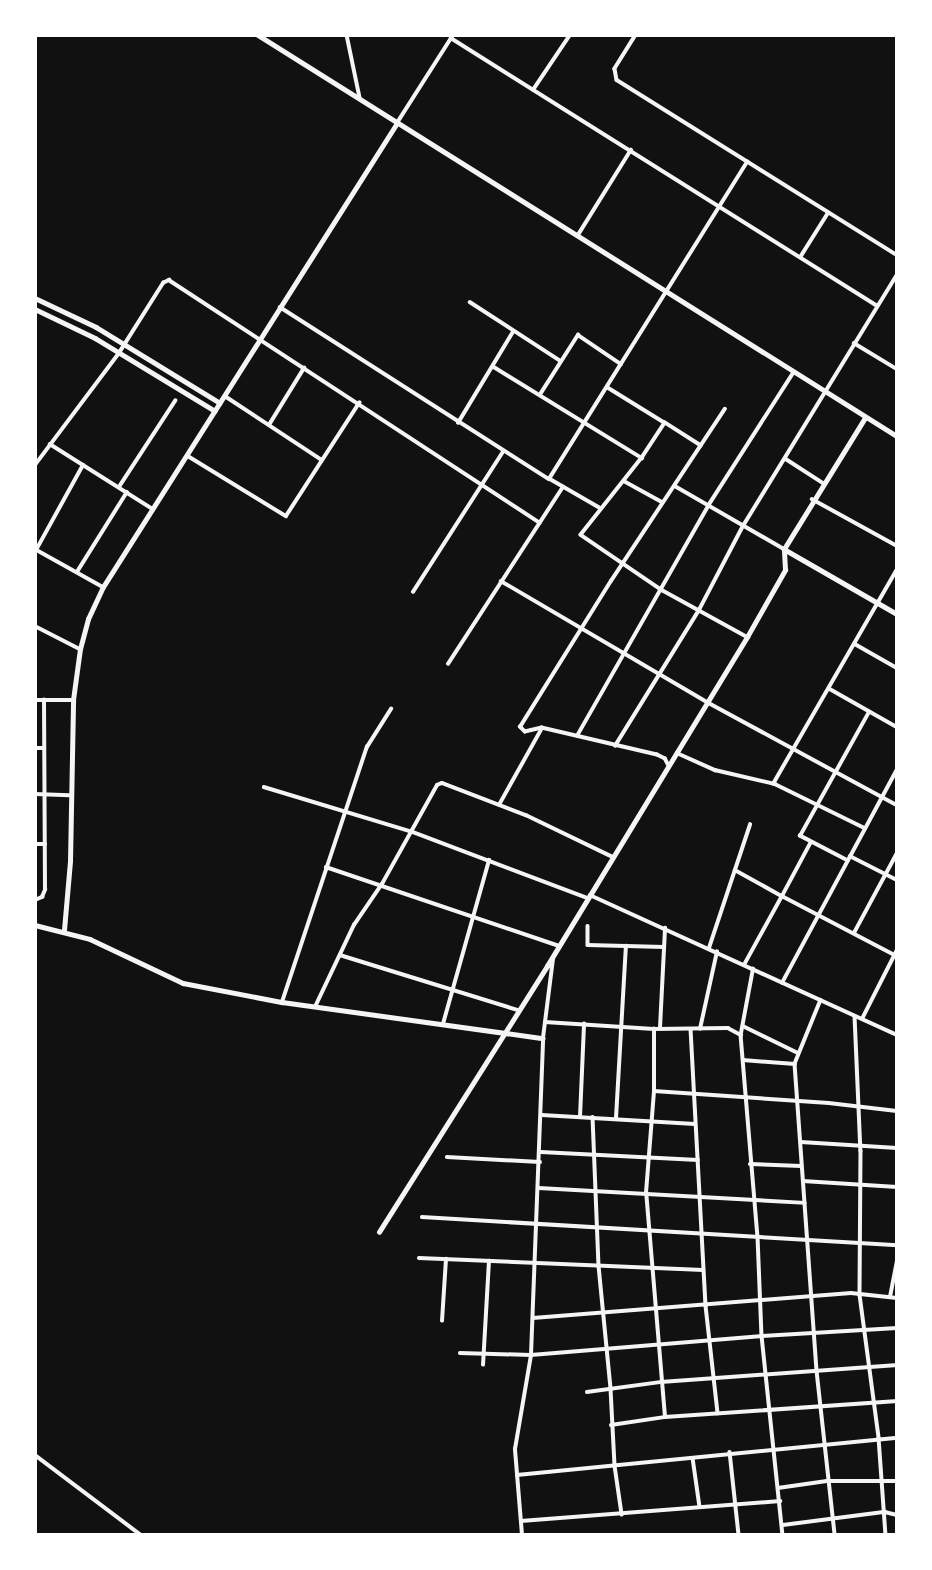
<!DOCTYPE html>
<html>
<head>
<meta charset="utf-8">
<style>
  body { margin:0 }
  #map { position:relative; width:932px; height:1570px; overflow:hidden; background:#111; font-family:Barlow,sans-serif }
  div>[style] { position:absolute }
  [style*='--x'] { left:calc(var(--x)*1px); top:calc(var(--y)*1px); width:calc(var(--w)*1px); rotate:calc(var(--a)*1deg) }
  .minor>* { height:3.5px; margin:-1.75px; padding:0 1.75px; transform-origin:1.75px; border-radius:1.75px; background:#f5f5f5 }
  .tertiary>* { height:4.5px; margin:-2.25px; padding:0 2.25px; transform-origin:2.25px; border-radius:2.25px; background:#f5f5f5 }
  span { translate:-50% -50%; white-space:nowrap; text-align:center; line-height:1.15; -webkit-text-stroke:7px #fff; paint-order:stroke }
  .frame { position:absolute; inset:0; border:37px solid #fff; pointer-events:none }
</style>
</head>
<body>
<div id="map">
  <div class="minor">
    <div style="--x:347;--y:35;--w:64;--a:78.3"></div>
    <div style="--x:636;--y:35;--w:40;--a:122"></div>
    <div style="--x:615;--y:69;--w:11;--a:80"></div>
    <div style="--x:617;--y:80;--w:330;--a:32"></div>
    <div style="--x:451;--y:38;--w:502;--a:32.14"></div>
    <div style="--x:533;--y:90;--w:66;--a:-56.1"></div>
    <div style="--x:397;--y:123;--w:104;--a:-57.5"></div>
    <div style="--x:578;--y:235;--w:100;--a:-58.1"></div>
    <div style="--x:801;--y:256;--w:51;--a:-57.9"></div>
    <div style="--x:470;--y:302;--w:108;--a:33"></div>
    <div style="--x:280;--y:307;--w:319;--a:32.6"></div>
    <div style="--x:854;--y:343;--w:50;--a:31.2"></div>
    <div style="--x:494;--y:367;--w:174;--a:31.6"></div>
    <div style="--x:607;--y:387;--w:68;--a:31.8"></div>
    <div style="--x:541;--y:393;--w:69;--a:-57.5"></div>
    <div style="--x:578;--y:335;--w:52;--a:34"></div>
    <div style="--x:225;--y:396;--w:116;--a:33.4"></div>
    <div style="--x:458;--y:423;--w:106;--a:-58.9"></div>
    <div style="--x:269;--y:425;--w:67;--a:-58.4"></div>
    <div style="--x:50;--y:444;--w:122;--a:32.3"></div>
    <div style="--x:701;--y:446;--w:43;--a:-147.4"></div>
    <div style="--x:665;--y:423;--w:42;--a:123.3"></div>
    <div style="--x:642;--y:458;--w:98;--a:128.4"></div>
    <div style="--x:581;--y:535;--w:98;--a:34.2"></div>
    <div style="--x:662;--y:590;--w:97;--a:28.9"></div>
    <div style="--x:188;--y:456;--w:115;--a:31.5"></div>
    <div style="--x:286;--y:516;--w:135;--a:-57.1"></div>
    <div style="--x:786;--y:459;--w:44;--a:33"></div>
    <div style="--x:35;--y:465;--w:140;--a:-53.1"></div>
    <div style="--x:119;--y:353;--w:83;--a:-57.8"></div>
    <div style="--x:163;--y:283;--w:7;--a:-27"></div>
    <div style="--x:169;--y:280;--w:443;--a:33.2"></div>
    <div style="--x:624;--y:481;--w:43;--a:28.9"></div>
    <div style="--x:675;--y:486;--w:126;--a:30"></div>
    <div style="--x:119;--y:487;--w:103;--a:-56.9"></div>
    <div style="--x:812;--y:499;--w:97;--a:28.9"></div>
    <div style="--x:601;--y:509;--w:60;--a:-150"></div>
    <div style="--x:549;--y:479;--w:374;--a:-58"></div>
    <div style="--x:35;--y:549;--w:78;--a:29.2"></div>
    <div style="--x:35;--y:552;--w:99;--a:-61.1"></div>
    <div style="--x:77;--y:572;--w:94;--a:-58"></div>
    <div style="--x:501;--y:581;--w:239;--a:30.4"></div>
    <div style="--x:707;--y:702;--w:216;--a:28.5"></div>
    <div style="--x:413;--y:592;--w:166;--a:-57.3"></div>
    <div style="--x:35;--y:626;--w:51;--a:27.1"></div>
    <div style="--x:855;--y:644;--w:48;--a:29.7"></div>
    <div style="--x:448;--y:664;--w:211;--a:-57"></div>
    <div style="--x:830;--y:689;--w:77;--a:29.6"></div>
    <div style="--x:35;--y:700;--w:38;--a:0"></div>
    <div style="--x:577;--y:736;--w:265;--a:-60.3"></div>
    <div style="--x:708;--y:506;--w:158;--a:-57.4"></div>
    <div style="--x:615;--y:746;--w:160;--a:-58.3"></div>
    <div style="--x:699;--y:610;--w:95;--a:-62.4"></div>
    <div style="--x:743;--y:526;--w:294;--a:-58.5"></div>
    <div style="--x:35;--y:748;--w:9;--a:0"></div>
    <div style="--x:677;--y:753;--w:42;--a:24.1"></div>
    <div style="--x:715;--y:770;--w:62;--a:13.1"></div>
    <div style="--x:775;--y:784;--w:100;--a:26.1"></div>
    <div style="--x:669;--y:767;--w:9;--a:-117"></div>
    <div style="--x:665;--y:759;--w:9;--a:-153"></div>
    <div style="--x:657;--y:755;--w:118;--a:-166.8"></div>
    <div style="--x:542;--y:728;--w:17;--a:167"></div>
    <div style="--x:525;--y:732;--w:7;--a:-135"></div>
    <div style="--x:520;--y:727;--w:172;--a:-58.1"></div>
    <div style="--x:611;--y:581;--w:206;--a:-56.5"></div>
    <div style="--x:773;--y:784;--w:248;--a:-60"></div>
    <div style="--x:264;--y:787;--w:152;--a:16.8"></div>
    <div style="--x:410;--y:831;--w:189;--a:20.7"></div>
    <div style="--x:35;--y:794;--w:34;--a:2"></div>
    <div style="--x:499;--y:805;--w:88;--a:-60.8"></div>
    <div style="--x:35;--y:844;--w:10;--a:0"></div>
    <div style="--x:850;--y:856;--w:53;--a:27.1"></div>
    <div style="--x:848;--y:861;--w:54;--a:-152.5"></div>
    <div style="--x:800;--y:836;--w:142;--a:-60.9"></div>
    <div style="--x:326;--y:867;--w:246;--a:18.7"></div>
    <div style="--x:735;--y:870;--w:54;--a:29"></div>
    <div style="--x:782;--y:896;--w:61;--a:-61.8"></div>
    <div style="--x:590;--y:895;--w:337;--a:24.5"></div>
    <div style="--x:35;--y:900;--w:8;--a:-23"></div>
    <div style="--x:42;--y:897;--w:8;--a:-67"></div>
    <div style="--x:45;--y:890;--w:190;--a:-90.3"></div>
    <div style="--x:588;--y:926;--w:19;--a:90"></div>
    <div style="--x:588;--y:945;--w:76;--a:1.5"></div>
    <div style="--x:854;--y:933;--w:91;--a:-61.7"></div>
    <div style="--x:709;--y:948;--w:130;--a:-71.6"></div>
    <div style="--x:340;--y:955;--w:186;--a:17.2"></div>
    <div style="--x:744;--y:965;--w:79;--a:-61.2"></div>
    <div style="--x:782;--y:896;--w:130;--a:27.6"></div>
    <div style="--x:782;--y:983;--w:243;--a:-61.7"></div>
    <div style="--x:821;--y:1000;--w:69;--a:112.1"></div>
    <div style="--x:795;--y:1064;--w:308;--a:85.9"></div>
    <div style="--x:817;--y:1371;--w:165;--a:83.7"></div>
    <div style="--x:282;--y:1002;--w:269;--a:-71.6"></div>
    <div style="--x:367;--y:747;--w:45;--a:-57.7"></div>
    <div style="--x:315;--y:1007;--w:91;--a:-64.6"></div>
    <div style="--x:354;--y:925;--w:50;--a:-55.7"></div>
    <div style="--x:382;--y:884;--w:113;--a:-60.9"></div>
    <div style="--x:437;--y:785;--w:5;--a:-22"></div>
    <div style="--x:442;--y:783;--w:90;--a:20.9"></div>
    <div style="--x:526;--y:815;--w:97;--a:25.8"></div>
    <div style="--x:855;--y:1016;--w:135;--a:87.5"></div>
    <div style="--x:861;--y:1151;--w:144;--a:90.4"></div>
    <div style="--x:860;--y:1295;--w:144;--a:82.4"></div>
    <div style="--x:879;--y:1438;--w:97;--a:85.9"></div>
    <div style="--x:862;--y:1019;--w:77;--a:-63.1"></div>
    <div style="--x:545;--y:1022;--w:109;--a:3.7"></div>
    <div style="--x:654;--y:1029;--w:74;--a:-0.8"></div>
    <div style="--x:728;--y:1028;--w:15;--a:28"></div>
    <div style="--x:741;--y:1035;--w:203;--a:85.2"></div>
    <div style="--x:758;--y:1237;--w:99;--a:87.7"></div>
    <div style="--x:762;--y:1336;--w:200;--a:84"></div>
    <div style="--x:443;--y:1024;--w:170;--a:-74.3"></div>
    <div style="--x:743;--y:1026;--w:61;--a:26.1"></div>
    <div style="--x:660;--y:1028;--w:100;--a:-87.1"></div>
    <div style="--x:691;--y:1029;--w:277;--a:86.9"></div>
    <div style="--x:706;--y:1306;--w:108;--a:83.6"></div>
    <div style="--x:700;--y:1029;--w:79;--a:-77.6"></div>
    <div style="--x:741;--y:1033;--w:65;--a:-79.4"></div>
    <div style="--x:743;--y:1060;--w:52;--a:4.4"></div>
    <div style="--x:654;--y:1091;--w:62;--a:-90"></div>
    <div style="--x:542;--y:1115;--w:153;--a:3.4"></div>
    <div style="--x:580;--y:1117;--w:93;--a:-87.5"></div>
    <div style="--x:593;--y:1117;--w:149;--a:87.7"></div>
    <div style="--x:599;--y:1266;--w:124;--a:84.4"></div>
    <div style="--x:611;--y:1389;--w:77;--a:87"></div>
    <div style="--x:615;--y:1466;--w:49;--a:81.7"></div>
    <div style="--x:616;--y:1118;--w:172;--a:-86.7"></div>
    <div style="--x:801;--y:1142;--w:96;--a:3.6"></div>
    <div style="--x:541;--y:1152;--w:157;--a:2.9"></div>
    <div style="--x:447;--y:1157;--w:93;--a:3.1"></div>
    <div style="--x:750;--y:1164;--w:51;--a:2.2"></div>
    <div style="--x:803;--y:1181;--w:94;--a:3.7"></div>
    <div style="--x:539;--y:1188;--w:266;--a:3.2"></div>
    <div style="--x:422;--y:1217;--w:476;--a:3.4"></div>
    <div style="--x:419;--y:1258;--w:284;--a:2.4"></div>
    <div style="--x:890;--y:1297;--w:37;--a:-79"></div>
    <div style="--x:533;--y:1318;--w:319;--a:-4.5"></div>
    <div style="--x:851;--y:1293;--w:46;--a:6.2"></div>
    <div style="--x:442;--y:1321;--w:62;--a:-86.3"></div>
    <div style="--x:460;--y:1353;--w:71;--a:1.6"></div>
    <div style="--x:531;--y:1355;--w:232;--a:-4.7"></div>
    <div style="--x:762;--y:1336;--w:135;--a:-3.4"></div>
    <div style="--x:483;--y:1365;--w:104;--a:-86.7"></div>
    <div style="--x:587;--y:1392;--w:75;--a:-7.7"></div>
    <div style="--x:661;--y:1382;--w:237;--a:-4.1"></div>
    <div style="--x:665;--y:1417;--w:225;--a:-94.8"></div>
    <div style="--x:646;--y:1193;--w:102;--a:-85.5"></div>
    <div style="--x:654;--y:1091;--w:175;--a:3.9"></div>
    <div style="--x:829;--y:1103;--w:68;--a:6.7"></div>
    <div style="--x:611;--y:1425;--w:55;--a:-8.4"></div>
    <div style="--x:665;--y:1417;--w:233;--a:-3.9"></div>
    <div style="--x:730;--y:1452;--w:83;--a:83.8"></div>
    <div style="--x:35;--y:1455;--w:133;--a:37"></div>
    <div style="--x:693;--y:1458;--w:49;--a:81.9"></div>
    <div style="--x:517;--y:1475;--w:382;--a:-5.6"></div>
    <div style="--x:778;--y:1488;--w:49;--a:-8.1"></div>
    <div style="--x:827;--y:1481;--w:70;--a:0"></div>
    <div style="--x:521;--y:1521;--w:260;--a:-4.4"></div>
    <div style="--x:783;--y:1525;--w:103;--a:-7.3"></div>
    <div style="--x:885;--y:1512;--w:12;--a:14"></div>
    <div style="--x:522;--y:1535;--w:86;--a:-94.7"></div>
    <div style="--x:515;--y:1449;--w:95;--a:-80.3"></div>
    <div style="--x:531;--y:1355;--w:317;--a:-87.8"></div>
    <div style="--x:543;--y:1038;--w:80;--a:-82.8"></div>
  </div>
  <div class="tertiary">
    <div style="--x:258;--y:35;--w:754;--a:32.11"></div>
    <div style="--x:35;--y:298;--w:68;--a:25.4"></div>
    <div style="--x:96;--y:327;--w:145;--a:31.5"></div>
    <div style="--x:35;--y:309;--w:67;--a:25.8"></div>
    <div style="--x:95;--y:338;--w:140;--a:31.3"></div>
    <div style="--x:784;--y:549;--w:130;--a:29.9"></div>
    <div style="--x:35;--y:925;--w:57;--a:14.3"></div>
    <div style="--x:90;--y:939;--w:103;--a:25.3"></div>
    <div style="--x:183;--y:983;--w:101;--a:10.9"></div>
    <div style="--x:282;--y:1002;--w:263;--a:7.9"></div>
    <div style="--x:64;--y:930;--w:69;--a:-85"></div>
    <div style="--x:70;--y:861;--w:161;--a:-88.9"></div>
    <div style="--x:73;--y:700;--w:51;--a:-82.2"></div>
    <div style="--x:80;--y:649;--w:31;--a:-75"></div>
    <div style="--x:88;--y:619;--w:35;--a:-65"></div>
    <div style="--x:103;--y:587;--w:549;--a:-57.64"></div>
    <div style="--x:379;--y:1232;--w:315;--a:-57.7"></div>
    <div style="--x:547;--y:966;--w:385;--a:-58.7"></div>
    <div style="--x:747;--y:637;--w:77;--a:-60.4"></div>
    <div style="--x:785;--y:570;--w:21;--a:-93"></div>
    <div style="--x:784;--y:549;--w:154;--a:-58.3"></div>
  </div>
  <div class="frame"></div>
</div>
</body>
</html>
